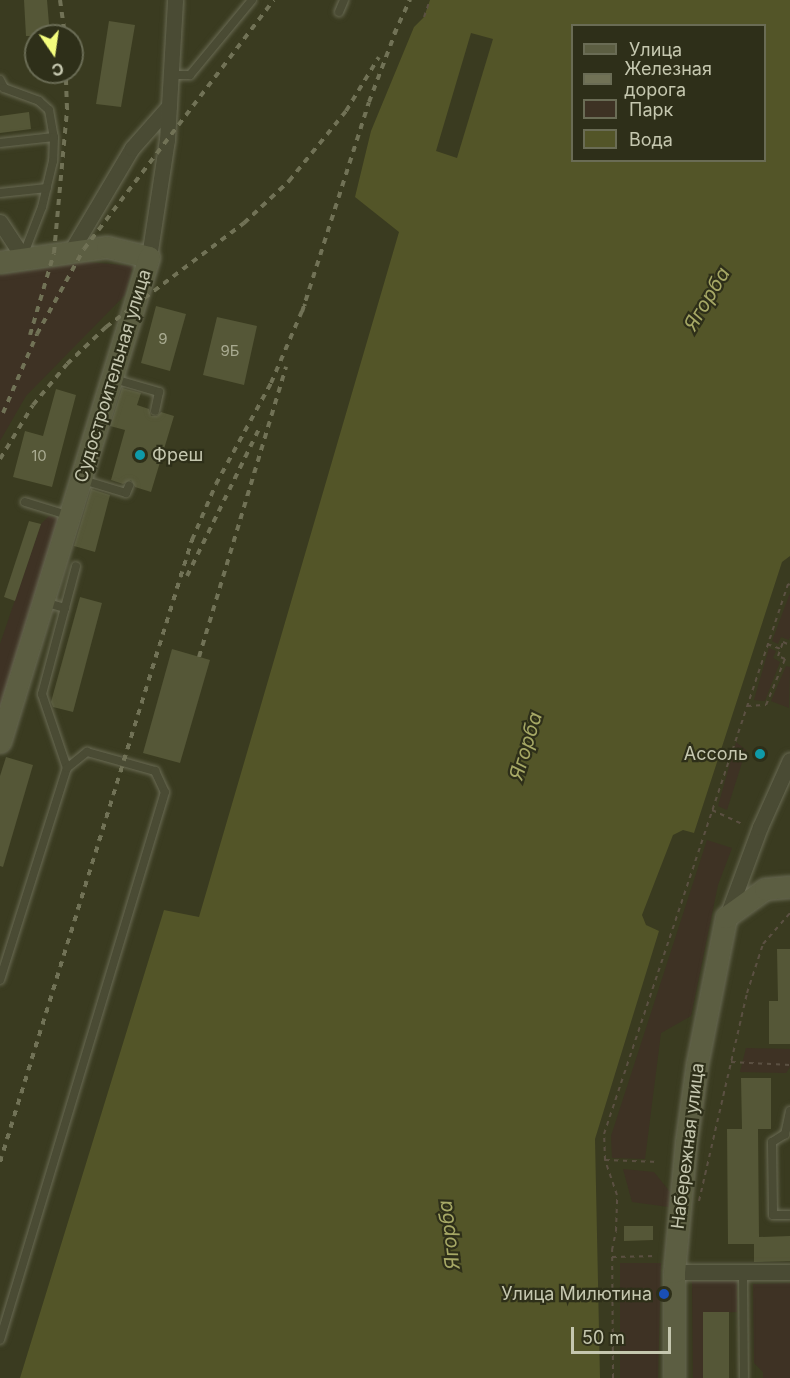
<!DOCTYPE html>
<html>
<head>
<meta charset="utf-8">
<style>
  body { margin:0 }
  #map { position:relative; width:790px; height:1378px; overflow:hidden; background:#3a3b20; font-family:Inter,sans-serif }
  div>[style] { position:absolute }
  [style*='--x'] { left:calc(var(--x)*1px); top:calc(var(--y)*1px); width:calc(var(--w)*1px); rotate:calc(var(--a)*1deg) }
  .green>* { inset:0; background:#3e3224 }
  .water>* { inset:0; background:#535528 }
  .pier>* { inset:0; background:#3a3b20 }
  .building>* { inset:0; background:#555737 }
  .path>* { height:2px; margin-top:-1px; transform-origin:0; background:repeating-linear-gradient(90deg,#5b5042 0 4.5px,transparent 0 9px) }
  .roads { filter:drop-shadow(0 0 2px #6a6b54) drop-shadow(0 0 2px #6a6b54) }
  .service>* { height:8px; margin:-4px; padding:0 4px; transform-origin:4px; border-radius:4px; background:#4a4b34 }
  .minor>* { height:15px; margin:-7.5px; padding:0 7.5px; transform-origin:7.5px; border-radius:7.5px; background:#4a4b34 }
  .secondary>* { height:21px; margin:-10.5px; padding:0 10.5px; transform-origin:10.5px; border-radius:10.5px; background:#5c5e42 }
  .rail>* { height:4px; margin-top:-2px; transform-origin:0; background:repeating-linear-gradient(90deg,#717256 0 6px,transparent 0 12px) }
  .dots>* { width:16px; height:16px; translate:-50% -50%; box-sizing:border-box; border:3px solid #2e2f19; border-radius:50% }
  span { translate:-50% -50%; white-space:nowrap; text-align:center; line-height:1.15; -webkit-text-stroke:4.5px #2e2f19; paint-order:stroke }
  .number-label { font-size:15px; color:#a9ab91 }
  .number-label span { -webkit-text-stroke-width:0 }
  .street-label { font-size:18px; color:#c5c7af }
  .poi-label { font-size:18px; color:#c5c7af }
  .left { translate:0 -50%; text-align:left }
  .right { translate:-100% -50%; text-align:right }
  .water-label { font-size:20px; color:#a6a865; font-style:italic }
  .legend { position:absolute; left:571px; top:24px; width:195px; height:138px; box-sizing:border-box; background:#2e2f19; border:2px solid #6a6c55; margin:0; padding:8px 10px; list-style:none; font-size:18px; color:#c5c7af }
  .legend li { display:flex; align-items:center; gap:12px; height:30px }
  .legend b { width:30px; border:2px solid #6a6c55 }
  .north { position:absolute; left:24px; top:24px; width:60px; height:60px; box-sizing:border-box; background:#2e2f19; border:2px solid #6a6c55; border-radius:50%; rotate:167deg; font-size:16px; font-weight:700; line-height:24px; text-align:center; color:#c5c7af }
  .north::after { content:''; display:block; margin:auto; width:21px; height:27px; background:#f4fd7d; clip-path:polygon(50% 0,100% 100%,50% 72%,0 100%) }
  .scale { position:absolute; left:571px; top:1327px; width:100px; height:27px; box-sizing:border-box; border:3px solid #c5c7af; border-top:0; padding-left:8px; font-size:18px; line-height:21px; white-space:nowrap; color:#c5c7af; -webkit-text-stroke:4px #2e2f19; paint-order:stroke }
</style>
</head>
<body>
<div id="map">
  <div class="green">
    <div style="clip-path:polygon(87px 262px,133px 266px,125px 295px,26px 396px,0 441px,0 275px)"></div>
    <div style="clip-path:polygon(49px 516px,62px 518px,0 716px,0 644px,41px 524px)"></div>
    <div style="clip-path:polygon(790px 593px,790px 637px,789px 640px,781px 637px,778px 644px,772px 641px)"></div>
    <div style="clip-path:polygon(769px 648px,776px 651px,773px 658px,780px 662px,765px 701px,754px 700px)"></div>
    <div style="clip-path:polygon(786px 666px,790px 667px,789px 708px,771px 701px)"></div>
    <div style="clip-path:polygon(736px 742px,746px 750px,727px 810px,718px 806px)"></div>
    <div style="clip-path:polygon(707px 840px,732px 848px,718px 885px,691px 1016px,661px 1033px,645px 1159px,612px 1158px,611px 1136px)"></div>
    <div style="clip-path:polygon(746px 1048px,790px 1049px,790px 1067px,786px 1073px,740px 1072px)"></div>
    <div style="clip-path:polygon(623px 1169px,654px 1172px,670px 1192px,669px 1207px,632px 1202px)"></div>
    <div style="clip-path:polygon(620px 1263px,661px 1263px,658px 1378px,620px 1378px)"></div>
    <div style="clip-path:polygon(692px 1281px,737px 1281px,737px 1312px,703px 1313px,703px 1378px,693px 1378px)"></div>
    <div style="clip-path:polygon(790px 1283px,790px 1378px,763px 1378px,763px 1372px,754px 1363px,753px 1284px)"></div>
  </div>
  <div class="water">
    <div style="clip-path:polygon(evenodd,430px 0,790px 0,790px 556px,782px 562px,694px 833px,683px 830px,673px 835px,642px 915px,646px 925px,659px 931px,595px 1139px,600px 1378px,20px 1378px,164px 910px,199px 917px,399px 232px,355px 197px,371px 131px,414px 27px,424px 17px,430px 0,572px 26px,764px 26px,764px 160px,572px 160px,572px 26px)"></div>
  </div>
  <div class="pier">
    <div style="clip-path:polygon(471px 33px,493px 39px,457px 158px,436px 151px)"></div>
  </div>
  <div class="building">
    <div style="clip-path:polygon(24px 0,47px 0,50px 36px,26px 36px)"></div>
    <div style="clip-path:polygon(109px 21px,135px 25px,121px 107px,96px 104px)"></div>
    <div style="clip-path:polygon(29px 112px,31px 129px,0 133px,0 116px)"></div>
    <div style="clip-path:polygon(156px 306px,186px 314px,170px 371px,141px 363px)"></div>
    <div style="clip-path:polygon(217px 317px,257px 326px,244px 385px,203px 375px)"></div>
    <div style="clip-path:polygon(122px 388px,141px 393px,137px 405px,149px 409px,151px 416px,157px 416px,161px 412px,174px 416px,151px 492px,135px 487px,131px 480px,123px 484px,111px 480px,125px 430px,110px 426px)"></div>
    <div style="clip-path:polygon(56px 389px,76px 395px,52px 487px,13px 477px,25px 431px,43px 436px)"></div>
    <div style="clip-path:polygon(91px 489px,110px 495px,95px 552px,74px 546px)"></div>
    <div style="clip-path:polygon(29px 521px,41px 524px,15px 601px,4px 597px)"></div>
    <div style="clip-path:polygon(80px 597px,102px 603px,73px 712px,53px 707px,51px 702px)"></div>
    <div style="clip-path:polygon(172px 649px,210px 660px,180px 763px,143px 753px)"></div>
    <div style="clip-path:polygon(6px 757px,33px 765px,3px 867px,0 866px,0 776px)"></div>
    <div style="clip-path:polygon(777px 949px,790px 949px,790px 1044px,769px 1044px,769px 1001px,778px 1001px)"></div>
    <div style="clip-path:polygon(741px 1078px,771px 1078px,771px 1129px,758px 1129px,759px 1237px,790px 1236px,790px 1261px,754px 1262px,754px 1244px,728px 1244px,727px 1129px,742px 1129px)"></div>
    <div style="clip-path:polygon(624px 1226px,653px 1226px,653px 1240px,624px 1241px)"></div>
    <div style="clip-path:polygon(703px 1312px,729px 1312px,729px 1378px,703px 1378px)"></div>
  </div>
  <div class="path">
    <div style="--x:424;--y:17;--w:18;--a:-71"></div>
    <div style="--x:767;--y:644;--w:15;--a:20"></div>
    <div style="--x:747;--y:706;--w:19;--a:-3"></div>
    <div style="--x:766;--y:705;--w:50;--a:-67.6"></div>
    <div style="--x:785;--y:659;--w:8;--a:-157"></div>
    <div style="--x:778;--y:656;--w:15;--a:-70"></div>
    <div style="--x:783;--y:642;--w:8;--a:23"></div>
    <div style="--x:712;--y:810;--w:33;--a:25"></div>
    <div style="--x:731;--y:1062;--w:59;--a:2.9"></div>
    <div style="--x:605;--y:1160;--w:54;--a:2.1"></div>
    <div style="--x:699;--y:1201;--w:213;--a:-77"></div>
    <div style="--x:747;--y:993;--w:52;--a:-71.9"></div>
    <div style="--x:763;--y:944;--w:41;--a:-48.9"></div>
    <div style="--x:612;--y:1257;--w:45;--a:-1.3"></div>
    <div style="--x:613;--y:1378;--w:128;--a:-90.4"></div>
    <div style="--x:612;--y:1250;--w:19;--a:-78"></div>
    <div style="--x:616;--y:1231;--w:36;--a:-88"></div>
    <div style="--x:617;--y:1195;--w:37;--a:-109"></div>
    <div style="--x:605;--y:1160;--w:26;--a:-92"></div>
    <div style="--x:604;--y:1134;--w:580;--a:-71.5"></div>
    <div style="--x:788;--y:584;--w:2;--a:27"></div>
  </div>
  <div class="roads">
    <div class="service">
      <div style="--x:339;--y:12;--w:13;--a:-67"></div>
      <div style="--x:171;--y:75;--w:19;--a:0"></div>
      <div style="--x:190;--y:75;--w:97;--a:-50.4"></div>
      <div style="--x:0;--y:80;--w:9;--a:63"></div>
      <div style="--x:4;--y:88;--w:37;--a:20"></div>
      <div style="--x:39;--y:101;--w:13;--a:42"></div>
      <div style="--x:49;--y:110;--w:27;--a:80"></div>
      <div style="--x:0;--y:143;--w:54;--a:-6.3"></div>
      <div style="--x:54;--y:137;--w:24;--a:92"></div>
      <div style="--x:53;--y:161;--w:47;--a:103.4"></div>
      <div style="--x:42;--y:207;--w:53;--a:111.2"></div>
      <div style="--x:0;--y:193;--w:47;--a:-6.1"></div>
      <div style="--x:114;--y:379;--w:47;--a:16.1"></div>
      <div style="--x:159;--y:392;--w:19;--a:102"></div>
      <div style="--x:83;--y:480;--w:45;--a:16.8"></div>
      <div style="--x:126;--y:493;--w:8;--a:-67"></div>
      <div style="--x:25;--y:502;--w:44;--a:17.2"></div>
      <div style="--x:44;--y:602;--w:22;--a:16"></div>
      <div style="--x:67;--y:768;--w:78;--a:-108.7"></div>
      <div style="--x:42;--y:694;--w:132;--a:-75.1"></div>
      <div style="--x:0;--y:980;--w:222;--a:-72.5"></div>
      <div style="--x:67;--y:768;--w:26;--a:-39"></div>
      <div style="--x:87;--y:752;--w:71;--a:15.6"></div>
      <div style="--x:155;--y:771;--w:23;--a:65"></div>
      <div style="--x:165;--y:792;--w:572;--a:106.76"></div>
      <div style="--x:790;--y:1111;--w:24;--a:102"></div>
      <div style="--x:785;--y:1134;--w:15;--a:148"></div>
      <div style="--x:772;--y:1142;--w:73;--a:89.2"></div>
      <div style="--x:773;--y:1215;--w:17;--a:0"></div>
      <div style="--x:743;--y:1272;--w:106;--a:89.5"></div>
    </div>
    <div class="minor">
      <div style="--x:0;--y:222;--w:42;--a:56.7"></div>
      <div style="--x:71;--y:251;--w:120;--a:-59.4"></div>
      <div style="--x:132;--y:148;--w:56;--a:-48.6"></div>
      <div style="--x:149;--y:257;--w:118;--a:-81.3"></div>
      <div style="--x:167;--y:140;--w:140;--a:-86.7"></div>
      <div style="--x:727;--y:916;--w:95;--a:-69.7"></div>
      <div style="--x:760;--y:827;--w:73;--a:-65.9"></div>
      <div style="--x:674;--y:1272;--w:116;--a:0"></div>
    </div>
    <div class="secondary">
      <div style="--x:0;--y:262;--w:108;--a:-8"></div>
      <div style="--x:107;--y:247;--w:43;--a:13.4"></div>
      <div style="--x:149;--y:257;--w:507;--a:107.08"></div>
      <div style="--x:674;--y:1378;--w:106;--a:-90"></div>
      <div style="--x:674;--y:1272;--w:131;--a:-84.7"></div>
      <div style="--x:686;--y:1142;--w:79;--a:-82"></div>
      <div style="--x:697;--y:1064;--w:150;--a:-78.8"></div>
      <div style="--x:726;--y:917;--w:48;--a:-35.7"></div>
      <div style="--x:765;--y:889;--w:25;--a:-5"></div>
    </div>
  </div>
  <div class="rail">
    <div style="--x:60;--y:0;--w:36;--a:82"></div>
    <div style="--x:394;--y:34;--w:38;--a:-65"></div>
    <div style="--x:302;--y:312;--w:220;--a:-72.3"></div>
    <div style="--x:369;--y:102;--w:79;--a:-69.3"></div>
    <div style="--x:30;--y:335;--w:85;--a:-73.7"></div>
    <div style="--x:54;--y:253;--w:145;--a:-84.8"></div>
    <div style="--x:67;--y:109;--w:37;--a:-92"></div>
    <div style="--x:3;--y:413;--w:86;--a:-66.7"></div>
    <div style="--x:37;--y:334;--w:97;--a:-61.1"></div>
    <div style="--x:84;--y:249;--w:313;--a:-52.7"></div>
    <div style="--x:0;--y:459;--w:63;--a:-58.6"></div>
    <div style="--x:33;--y:405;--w:53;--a:-50.3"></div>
    <div style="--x:67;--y:364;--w:54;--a:-43.5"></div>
    <div style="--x:106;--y:327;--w:173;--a:-37"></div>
    <div style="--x:244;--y:223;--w:62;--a:-43"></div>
    <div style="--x:289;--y:181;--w:90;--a:-50.8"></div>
    <div style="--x:346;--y:111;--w:63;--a:-58.6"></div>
    <div style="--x:187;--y:576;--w:168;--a:-63.9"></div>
    <div style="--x:199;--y:657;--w:303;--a:-73.3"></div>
    <div style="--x:0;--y:1162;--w:651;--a:-72.85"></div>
    <div style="--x:192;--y:540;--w:61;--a:-66.8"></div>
    <div style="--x:216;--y:484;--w:115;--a:-61.4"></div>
    <div style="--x:271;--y:383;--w:86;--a:-66.7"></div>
  </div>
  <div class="dots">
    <div style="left:140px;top:455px;background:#0f9aa8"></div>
    <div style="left:760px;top:754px;background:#0f9aa8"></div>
    <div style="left:664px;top:1294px;background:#1a4fb4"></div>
  </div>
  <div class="number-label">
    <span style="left:163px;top:339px">9</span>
    <span style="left:230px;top:351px">9Б</span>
    <span style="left:39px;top:456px">10</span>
  </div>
  <div class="street-label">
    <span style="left:113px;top:376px;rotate:-73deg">Судостроительная улица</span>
    <span style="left:688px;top:1146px;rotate:-83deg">Набережная улица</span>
  </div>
  <div class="poi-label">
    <span class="left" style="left:152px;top:455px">Фреш</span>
    <span class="right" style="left:748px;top:754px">Ассоль</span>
    <span class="right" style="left:652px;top:1294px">Улица Милютина</span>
  </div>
  <div class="water-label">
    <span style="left:707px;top:299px;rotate:-59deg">Ягорба</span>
    <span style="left:526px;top:746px;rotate:-73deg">Ягорба</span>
    <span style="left:449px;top:1235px;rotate:-97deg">Ягорба</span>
  </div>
  <ul class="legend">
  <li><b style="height:8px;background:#5c5e42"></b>Улица</li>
  <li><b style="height:8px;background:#717256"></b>Железная дорога</li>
  <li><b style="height:16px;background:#3e3224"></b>Парк</li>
  <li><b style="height:16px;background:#535528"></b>Вода</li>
  </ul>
  <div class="north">С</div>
  <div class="scale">50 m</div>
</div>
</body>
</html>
